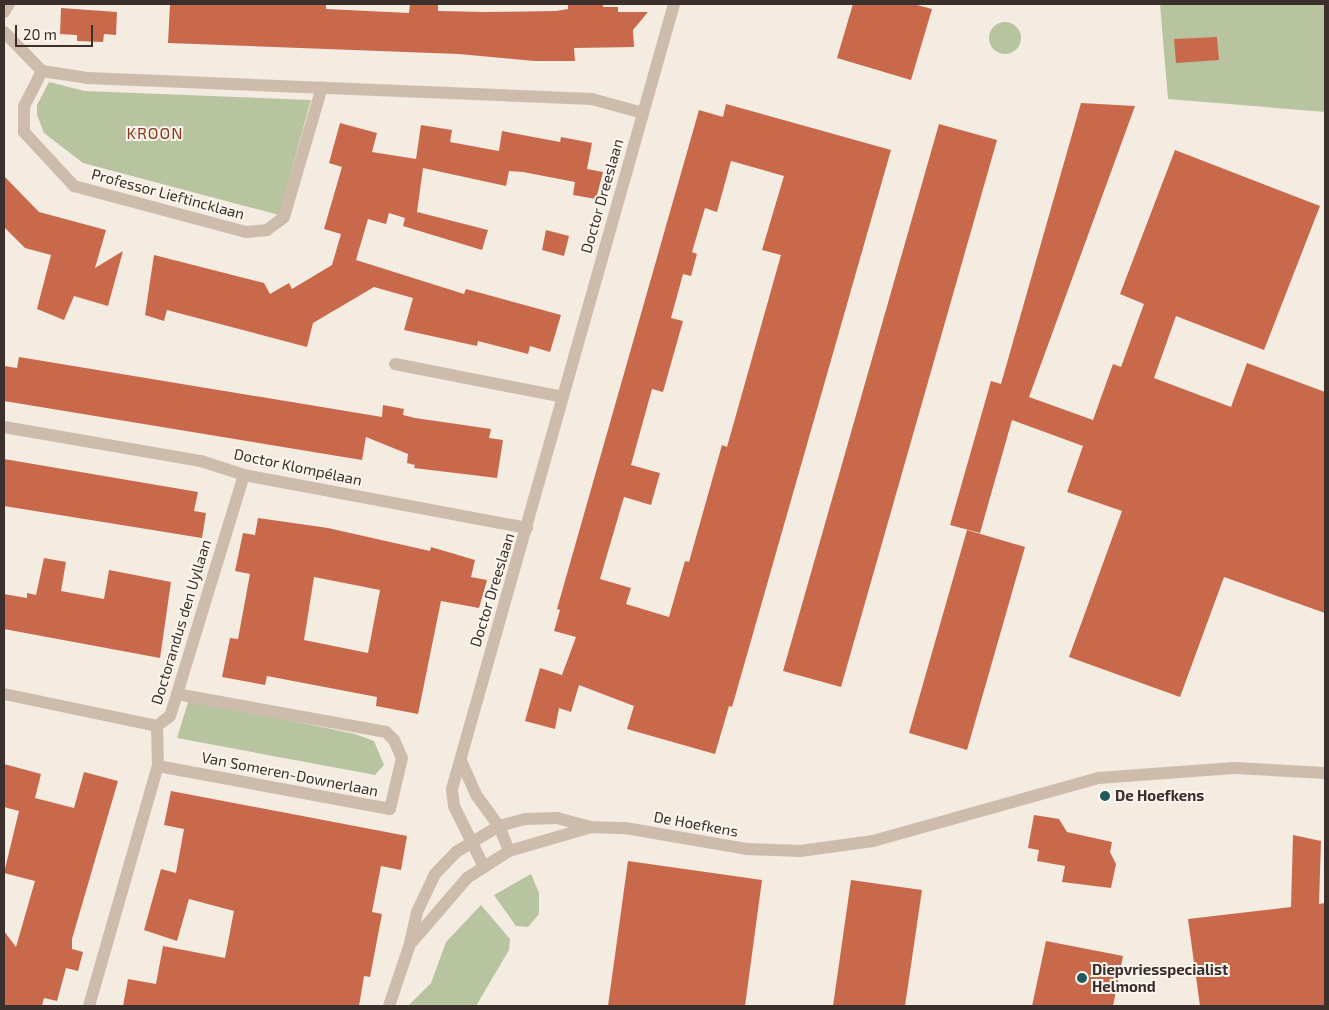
<!DOCTYPE html>
<html>
<head>
<meta charset="utf-8">
<style>
  body { margin:0 }
  #map { position:relative; width:1329px; height:1010px; overflow:hidden; background:#f4ebe1; font-family:"Exo 2",sans-serif }
  div>[style] { position:absolute }
  [style*='--x'] { left:calc(var(--x)*1px); top:calc(var(--y)*1px); width:calc(var(--w)*1px); rotate:calc(var(--a)*1deg) }
  .green>* { inset:0; background:#b8c4a0 }
  .round { border-radius:50% }
  .building>* { inset:0; background:#c8694b }
  .minor>* { height:12px; margin:-6px; padding:0 6px; transform-origin:6px; border-radius:6px; background:#cdbbac }
  .dots>* { width:14px; height:14px; translate:-50% -50%; box-sizing:border-box; border:2px solid #fbf5ee; border-radius:50% }
  span { translate:-50% -50%; white-space:nowrap; text-align:center; line-height:1.15; -webkit-text-stroke:4px #fbf5ee; paint-order:stroke }
  .street-label { font-size:15px; color:#3b302b }
  .poi-label { font-size:15px; color:#3b302b; font-weight:700 }
  .left { translate:0 -50%; text-align:left }
  .neighbourhood-label { font-size:16px; color:#8c3b22; letter-spacing:1px }
  .frame { position:absolute; inset:0; border:5px solid #3b302b; pointer-events:none }
  .scale { position:absolute; left:15px; top:25px; width:78px; height:22px; box-sizing:border-box; border:2px solid #3b302b; border-top:0; padding-left:6px; font-size:15px; line-height:18px; white-space:nowrap; color:#3b302b; -webkit-text-stroke:4px #fbf5ee; paint-order:stroke }
</style>
</head>
<body>
<div id="map">
  <div class="green">
    <div style="clip-path:polygon(1160px 4px,1325px 4px,1325px 112px,1168px 99px)"></div>
    <div class="round" style="left:989px;top:22px;width:32px;height:32px"></div>
    <div style="clip-path:polygon(49px 82px,85px 91px,311px 100px,279px 215px,83px 163px,44px 133px,37px 115px,37px 105px)"></div>
    <div style="clip-path:polygon(189px 699px,355px 734px,374px 741px,384px 765px,375px 775px,177px 738px)"></div>
    <div style="clip-path:polygon(531px 874px,539px 893px,539px 914px,528px 927px,516px 926px,494px 895px)"></div>
    <div style="clip-path:polygon(481px 905px,510px 939px,509px 950px,476px 1006px,408px 1006px,431px 983px,446px 942px)"></div>
  </div>
  <div class="building">
    <div style="clip-path:polygon(170px 4px,326px 4px,326px 9px,409px 13px,410px 4px,438px 4px,438px 11px,484px 12px,556px 11px,568px 9px,568px 4px,603px 4px,603px 7px,618px 7px,618px 12px,648px 12px,633px 30px,634px 47px,574px 48px,575px 61px,534px 61px,459px 54px,168px 43px)"></div>
    <div style="clip-path:polygon(853px 4px,913px 4px,932px 9px,911px 80px,837px 58px)"></div>
    <div style="clip-path:polygon(61px 8px,117px 12px,116px 35px,104px 34px,103px 42px,77px 41px,77px 35px,60px 34px)"></div>
    <div style="clip-path:polygon(1217px 37px,1219px 60px,1176px 63px,1174px 39px)"></div>
    <div style="clip-path:polygon(1081px 103px,1135px 106px,1029px 397px,1093px 420px,1113px 364px,1121px 367px,1144px 304px,1120px 294px,1175px 150px,1320px 206px,1264px 350px,1176px 316px,1154px 378px,1231px 407px,1247px 363px,1325px 392px,1325px 613px,1224px 577px,1180px 697px,1069px 657px,1122px 511px,1067px 492px,1083px 446px,1012px 420px,980px 533px,950px 525px,991px 381px,1001px 384px)"></div>
    <div style="clip-path:polygon(evenodd,726px 104px,891px 150px,732px 707px,729px 706px,715px 754px,627px 729px,634px 706px,579px 685px,571px 712px,559px 708px,555px 729px,525px 721px,540px 668px,562px 675px,576px 637px,554px 631px,560px 610px,557px 609px,699px 110px,723px 117px,726px 104px,731px 161px,784px 176px,762px 250px,781px 255px,727px 447px,722px 445px,689px 562px,685px 561px,669px 617px,626px 604px,631px 588px,600px 579px,624px 497px,651px 505px,660px 473px,631px 465px,652px 389px,663px 392px,683px 321px,671px 318px,683px 274px,691px 276px,697px 254px,692px 252px,705px 208px,717px 212px,731px 161px)"></div>
    <div style="clip-path:polygon(340px 123px,377px 133px,372px 152px,416px 159px,421px 125px,452px 130px,450px 142px,499px 151px,502px 131px,560px 142px,561px 137px,592px 143px,587px 169px,603px 172px,596px 199px,573px 195px,575px 182px,523px 172px,509px 171px,506px 186px,423px 168px,417px 212px,488px 230px,482px 250px,403px 226px,405px 218px,389px 213px,386px 224px,368px 219px,356px 260px,464px 294px,466px 289px,561px 315px,550px 352px,530px 346px,528px 354px,478px 341px,477px 346px,404px 330px,413px 298px,374px 287px,313px 323px,307px 347px,167px 310px,164px 321px,145px 315px,154px 255px,264px 283px,270px 294px,289px 283px,292px 289px,332px 265px,341px 234px,324px 229px,342px 167px,329px 163px)"></div>
    <div style="clip-path:polygon(939px 124px,997px 140px,841px 687px,783px 671px)"></div>
    <div style="clip-path:polygon(4px 176px,39px 212px,106px 230px,95px 268px,123px 251px,108px 306px,74px 296px,64px 320px,37px 309px,51px 255px,25px 248px,4px 227px)"></div>
    <div style="clip-path:polygon(546px 230px,569px 236px,564px 256px,542px 250px)"></div>
    <div style="clip-path:polygon(19px 357px,382px 417px,383px 405px,404px 409px,403px 415px,415px 418px,491px 429px,489px 438px,503px 440px,497px 478px,414px 468px,415px 465px,407px 463px,408px 454px,366px 437px,362px 460px,4px 401px,4px 366px,17px 368px)"></div>
    <div style="clip-path:polygon(4px 459px,198px 492px,194px 511px,206px 513px,202px 538px,4px 506px)"></div>
    <div style="clip-path:polygon(evenodd,258px 518px,328px 528px,430px 551px,431px 547px,475px 560px,471px 577px,487px 580px,479px 608px,441px 601px,418px 714px,376px 706px,377px 697px,267px 676px,265px 685px,222px 677px,230px 638px,238px 639px,250px 574px,235px 571px,243px 533px,255px 535px,258px 518px,314px 577px,380px 590px,368px 653px,304px 640px,314px 577px)"></div>
    <div style="clip-path:polygon(967px 530px,1025px 547px,967px 750px,909px 733px)"></div>
    <div style="clip-path:polygon(44px 558px,66px 562px,61px 591px,104px 599px,109px 570px,171px 582px,160px 658px,4px 629px,4px 594px,27px 598px,27px 593px,36px 595px)"></div>
    <div style="clip-path:polygon(4px 764px,41px 774px,35px 798px,74px 808px,84px 772px,118px 781px,72px 939px,72px 949px,83px 952px,78px 971px,66px 968px,57px 1001px,44px 998px,42px 1006px,4px 1006px,4px 931px,16px 947px,35px 881px,4px 873px,19px 811px,4px 807px)"></div>
    <div style="clip-path:polygon(171px 791px,407px 836px,401px 870px,381px 866px,372px 912px,382px 914px,370px 977px,364px 976px,359px 1006px,123px 1006px,128px 979px,156px 984px,163px 946px,225px 958px,234px 911px,189px 899px,177px 941px,144px 930px,161px 869px,176px 873px,184px 829px,164px 825px)"></div>
    <div style="clip-path:polygon(1034px 815px,1059px 819px,1067px 832px,1112px 842px,1110px 852px,1116px 864px,1111px 888px,1062px 882px,1065px 866px,1037px 861px,1039px 850px,1028px 848px)"></div>
    <div style="clip-path:polygon(1293px 835px,1321px 841px,1319px 904px,1325px 903px,1325px 1006px,1200px 1006px,1188px 919px,1291px 907px)"></div>
    <div style="clip-path:polygon(628px 861px,762px 880px,745px 1006px,608px 1006px)"></div>
    <div style="clip-path:polygon(851px 880px,922px 890px,905px 1006px,833px 1006px)"></div>
    <div style="clip-path:polygon(1046px 941px,1123px 956px,1113px 1006px,1032px 1006px)"></div>
  </div>
  <div class="minor">
    <div style="--x:4;--y:12;--w:9;--a:-58"></div>
    <div style="--x:4;--y:32;--w:54;--a:45.7"></div>
    <div style="--x:42;--y:71;--w:47;--a:8.7"></div>
    <div style="--x:88;--y:78;--w:504;--a:2.39"></div>
    <div style="--x:592;--y:99;--w:53;--a:15.4"></div>
    <div style="--x:42;--y:71;--w:39;--a:117"></div>
    <div style="--x:24;--y:106;--w:26;--a:90"></div>
    <div style="--x:24;--y:132;--w:74;--a:47.2"></div>
    <div style="--x:74;--y:186;--w:178;--a:15"></div>
    <div style="--x:246;--y:232;--w:21;--a:-5"></div>
    <div style="--x:267;--y:230;--w:21;--a:-37"></div>
    <div style="--x:284;--y:217;--w:135;--a:-73.7"></div>
    <div style="--x:395;--y:364;--w:171;--a:11.1"></div>
    <div style="--x:4;--y:427;--w:200;--a:9.8"></div>
    <div style="--x:201;--y:461;--w:45;--a:18"></div>
    <div style="--x:244;--y:475;--w:288;--a:10.6"></div>
    <div style="--x:4;--y:694;--w:156;--a:11.8"></div>
    <div style="--x:462;--y:763;--w:36;--a:66"></div>
    <div style="--x:477;--y:796;--w:37;--a:54"></div>
    <div style="--x:499;--y:826;--w:27;--a:68"></div>
    <div style="--x:158;--y:766;--w:236;--a:10.5"></div>
    <div style="--x:390;--y:809;--w:52;--a:-76.8"></div>
    <div style="--x:402;--y:758;--w:20;--a:-114"></div>
    <div style="--x:394;--y:740;--w:11;--a:-135"></div>
    <div style="--x:386;--y:732;--w:212;--a:-169.7"></div>
    <div style="--x:484;--y:867;--w:68;--a:-116.2"></div>
    <div style="--x:454;--y:806;--w:17;--a:-97"></div>
    <div style="--x:452;--y:789;--w:816;--a:-74.21"></div>
    <div style="--x:412;--y:942;--w:84;--a:-49.3"></div>
    <div style="--x:467;--y:878;--w:50;--a:-32.7"></div>
    <div style="--x:509;--y:851;--w:85;--a:-16.3"></div>
    <div style="--x:89;--y:1006;--w:250;--a:-74"></div>
    <div style="--x:158;--y:766;--w:40;--a:-91.4"></div>
    <div style="--x:157;--y:726;--w:16;--a:-38"></div>
    <div style="--x:170;--y:716;--w:23;--a:-72"></div>
    <div style="--x:177;--y:694;--w:229;--a:-73"></div>
    <div style="--x:389;--y:1006;--w:62;--a:-71.3"></div>
    <div style="--x:409;--y:947;--w:36;--a:-77"></div>
    <div style="--x:417;--y:912;--w:42;--a:-64.7"></div>
    <div style="--x:435;--y:874;--w:30;--a:-46"></div>
    <div style="--x:456;--y:852;--w:50;--a:-31.2"></div>
    <div style="--x:499;--y:826;--w:28;--a:-15"></div>
    <div style="--x:526;--y:819;--w:31;--a:-2"></div>
    <div style="--x:557;--y:818;--w:35;--a:15"></div>
    <div style="--x:591;--y:827;--w:34;--a:2"></div>
    <div style="--x:625;--y:828;--w:123;--a:9.8"></div>
    <div style="--x:746;--y:849;--w:54;--a:2.1"></div>
    <div style="--x:800;--y:851;--w:74;--a:-7.8"></div>
    <div style="--x:873;--y:841;--w:234;--a:-15.6"></div>
    <div style="--x:1098;--y:778;--w:136;--a:-4.2"></div>
    <div style="--x:1234;--y:768;--w:91;--a:3.1"></div>
  </div>
  <div class="dots">
    <div style="left:1105px;top:796px;background:#1f5a5e"></div>
    <div style="left:1082px;top:978px;background:#1f5a5e"></div>
  </div>
  <div class="street-label">
    <span style="left:168px;top:194px;rotate:15deg">Professor Lieftincklaan</span>
    <span style="left:602px;top:196px;rotate:-74deg">Doctor Dreeslaan</span>
    <span style="left:298px;top:467px;rotate:12deg">Doctor Klompélaan</span>
    <span style="left:492px;top:590px;rotate:-73deg">Doctor Dreeslaan</span>
    <span style="left:181px;top:622px;rotate:-73deg">Doctorandus den Uyllaan</span>
    <span style="left:290px;top:774px;rotate:11deg">Van Someren-Downerlaan</span>
    <span style="left:696px;top:824px;rotate:10deg">De Hoefkens</span>
  </div>
  <div class="poi-label">
    <span class="left" style="left:1115px;top:796px">De Hoefkens</span>
    <span class="left" style="left:1092px;top:978px">Diepvriesspecialist<br>Helmond</span>
  </div>
  <div class="neighbourhood-label">
    <span style="left:155px;top:133px">KROON</span>
  </div>
  <div class="frame"></div>
  <div class="scale">20 m</div>
</div>
</body>
</html>
